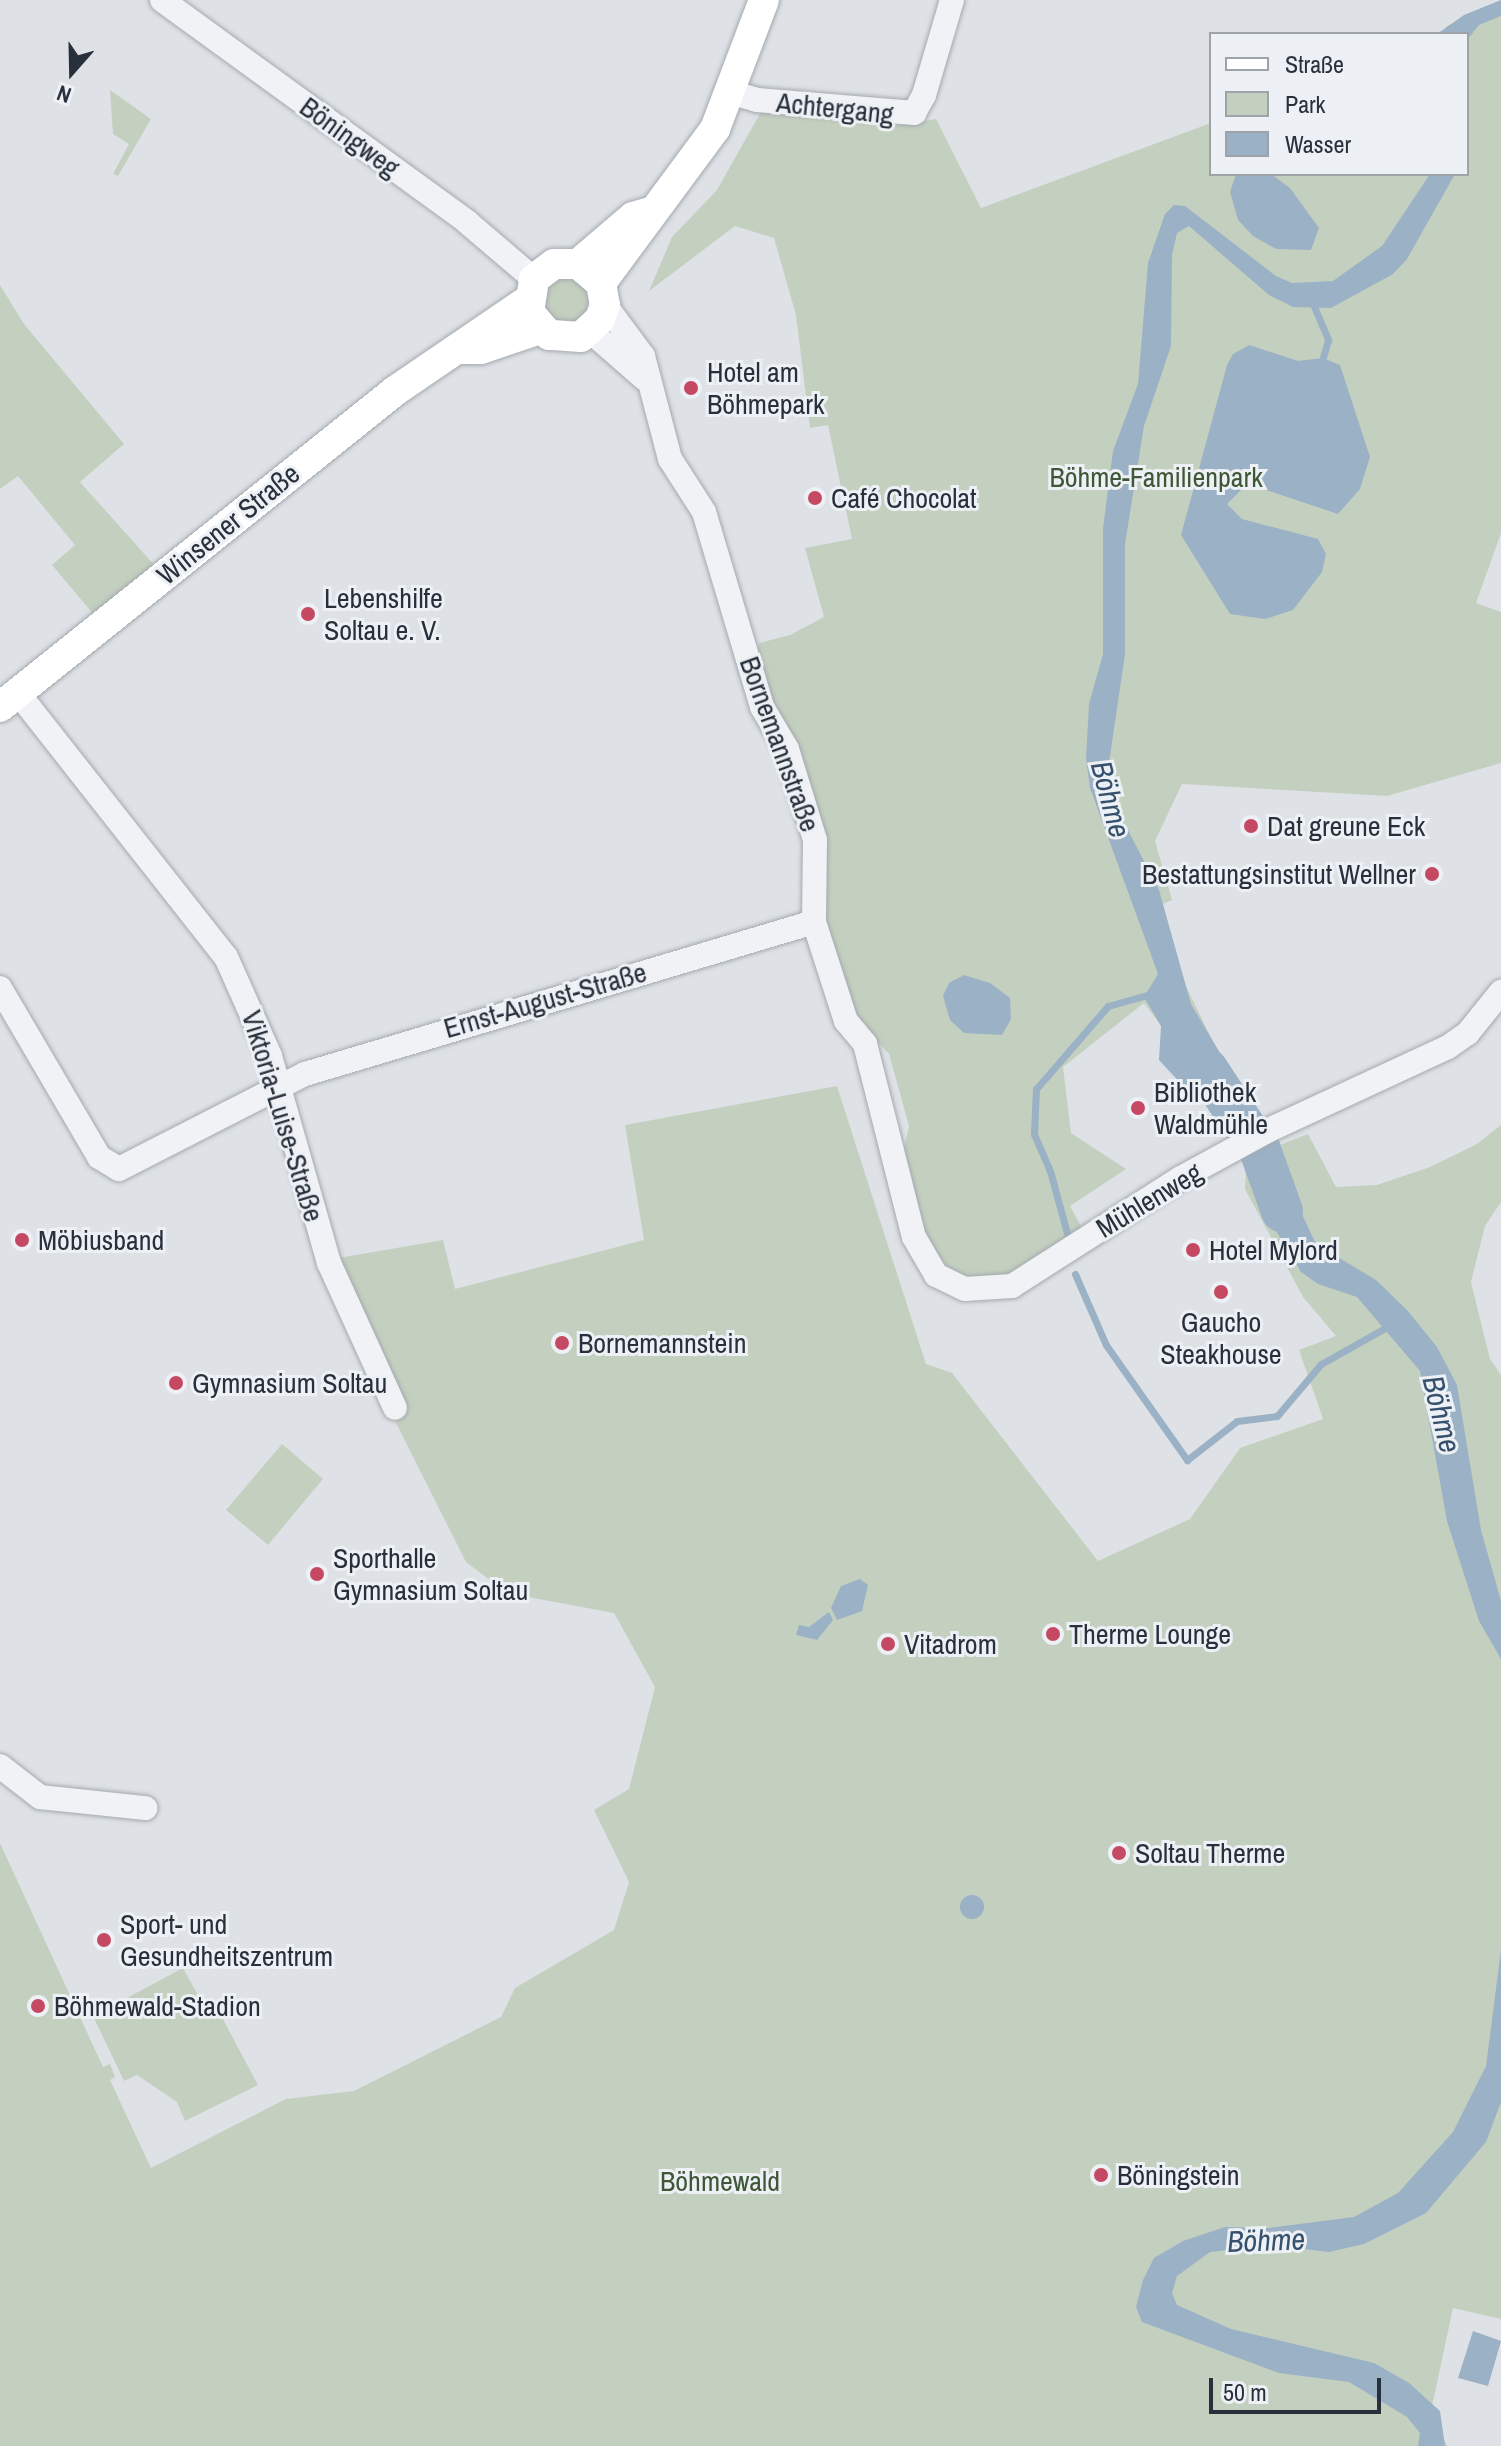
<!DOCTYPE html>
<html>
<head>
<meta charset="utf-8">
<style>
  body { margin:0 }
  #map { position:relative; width:1501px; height:2446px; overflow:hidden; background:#dee2e6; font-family:"Archivo Narrow",sans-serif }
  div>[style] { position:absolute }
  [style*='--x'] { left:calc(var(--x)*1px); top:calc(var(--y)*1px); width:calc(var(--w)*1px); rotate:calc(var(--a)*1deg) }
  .green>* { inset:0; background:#c4d0bf }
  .round { border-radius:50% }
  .water>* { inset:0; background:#9bb1c5 }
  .stream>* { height:7px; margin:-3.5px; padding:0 3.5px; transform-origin:3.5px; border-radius:3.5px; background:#9bb1c5 }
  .river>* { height:42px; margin:-21px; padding:0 21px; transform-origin:21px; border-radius:21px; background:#9bb1c5 }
  .roads { filter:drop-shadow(0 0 2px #a4a9b0) drop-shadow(0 0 2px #a4a9b0) }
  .minor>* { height:24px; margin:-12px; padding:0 12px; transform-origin:12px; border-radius:12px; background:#f0f2f5 }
  .major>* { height:30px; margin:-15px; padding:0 15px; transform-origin:15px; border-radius:15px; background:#fff }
  .dots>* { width:22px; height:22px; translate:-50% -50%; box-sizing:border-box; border:4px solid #edf0f4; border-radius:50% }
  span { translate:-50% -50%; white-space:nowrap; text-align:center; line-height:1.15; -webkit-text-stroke:6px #edf0f4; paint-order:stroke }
  .street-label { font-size:28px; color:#28303c }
  .poi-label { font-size:28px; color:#28303c }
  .left { translate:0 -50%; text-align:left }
  .right { translate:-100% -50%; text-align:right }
  .park-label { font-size:28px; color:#3e5736 }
  .water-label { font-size:30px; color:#35516d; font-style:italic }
  .legend { position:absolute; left:1209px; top:32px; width:260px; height:144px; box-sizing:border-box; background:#edf0f4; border:2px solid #9ea3aa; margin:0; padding:10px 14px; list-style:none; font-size:24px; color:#28303c }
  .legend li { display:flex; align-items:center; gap:16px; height:40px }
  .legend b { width:40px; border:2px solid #9ea3aa }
  .north { position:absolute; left:32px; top:32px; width:80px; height:80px; -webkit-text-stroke:6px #edf0f4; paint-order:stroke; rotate:200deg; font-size:22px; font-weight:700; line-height:32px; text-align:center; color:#28303c }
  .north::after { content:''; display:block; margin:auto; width:28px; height:36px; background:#28303c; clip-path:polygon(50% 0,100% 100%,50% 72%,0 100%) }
  .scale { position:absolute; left:1209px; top:2378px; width:172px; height:36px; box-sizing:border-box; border:4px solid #28303c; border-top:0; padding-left:10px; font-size:24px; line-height:28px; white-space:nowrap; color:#28303c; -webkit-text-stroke:6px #edf0f4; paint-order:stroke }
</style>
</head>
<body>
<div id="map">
  <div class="green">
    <div style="clip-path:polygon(1501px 0,1501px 533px,1476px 603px,1501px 612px,1501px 763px,1387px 796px,1182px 784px,1155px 841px,1172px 900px,1149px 910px,1236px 1089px,1280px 1145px,1308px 1134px,1336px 1187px,1377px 1185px,1430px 1167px,1477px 1144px,1501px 1125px,1501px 1202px,1485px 1226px,1471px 1282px,1490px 1359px,1501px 1375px,1501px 2319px,1453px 2308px,1431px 2411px,1447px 2446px,0 2446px,0 1843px,103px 2067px,110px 2064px,115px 2077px,110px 2080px,151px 2168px,286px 2099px,354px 2091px,501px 2017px,515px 1988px,614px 1930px,629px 1882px,594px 1810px,629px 1789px,655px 1687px,614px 1613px,507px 1593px,466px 1562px,315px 1262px,443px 1240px,455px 1289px,644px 1240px,625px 1125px,837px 1086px,926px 1364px,952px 1373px,1098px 1561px,1190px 1519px,1240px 1448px,1323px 1419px,1299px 1350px,1336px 1336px,1303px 1297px,1245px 1189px,1246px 1166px,1201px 1079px,1144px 1003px,1063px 1067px,1071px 1133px,1126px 1169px,1070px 1206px,1082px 1228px,1000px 1281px,953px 1273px,924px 1240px,901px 1162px,909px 1126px,889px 1054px,856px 1018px,819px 903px,826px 849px,788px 727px,772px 709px,757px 660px,759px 643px,790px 635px,824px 617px,805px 548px,852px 539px,828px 425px,810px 428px,796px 315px,774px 238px,735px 226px,649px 291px,672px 237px,717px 190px,762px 110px,887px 127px,936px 119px,981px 208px,1211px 123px,1211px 174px,1467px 174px,1467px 34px,1442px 34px,1447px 26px)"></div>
    <div style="clip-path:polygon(110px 90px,151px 119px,118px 176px,113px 174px,129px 144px,113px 134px)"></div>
    <div class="round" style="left:544px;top:279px;width:44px;height:44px"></div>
    <div style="clip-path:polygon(0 285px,24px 324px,124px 444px,80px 482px,156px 567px,95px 616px,52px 565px,75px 545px,18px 476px,0 489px)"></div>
    <div style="clip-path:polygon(282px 1444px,323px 1479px,268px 1545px,226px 1510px)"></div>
    <div style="clip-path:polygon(183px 1968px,205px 2008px,217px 2008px,258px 2085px,185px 2121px,177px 2102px,137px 2075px,124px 2081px,93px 2016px)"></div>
  </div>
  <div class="water">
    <div style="clip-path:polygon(1501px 0,1501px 16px,1479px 25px,1467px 40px,1467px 34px,1437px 34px,1464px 15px)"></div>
    <div style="clip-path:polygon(1236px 174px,1271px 174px,1290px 188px,1319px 228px,1311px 250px,1276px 249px,1253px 236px,1238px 220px,1230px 192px)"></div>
    <div style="clip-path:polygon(1430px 174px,1455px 174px,1407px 259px,1393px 274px,1331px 308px,1293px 307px,1269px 295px,1189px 226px,1177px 233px,1172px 255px,1171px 346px,1144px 426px,1125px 544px,1125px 654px,1108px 770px,1118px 811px,1159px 890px,1191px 1004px,1252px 1107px,1225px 1126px,1209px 1103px,1183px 1086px,1159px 1060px,1161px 1026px,1144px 997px,1158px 974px,1090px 788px,1086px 759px,1089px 704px,1103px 654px,1103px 528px,1113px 451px,1138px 384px,1148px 263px,1165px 214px,1174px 205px,1185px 206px,1276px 276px,1292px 283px,1333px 281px,1382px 246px)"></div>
    <div style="clip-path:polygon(1249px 345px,1298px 361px,1323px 358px,1340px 365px,1370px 457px,1360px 489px,1338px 514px,1263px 489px,1243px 488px,1227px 504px,1242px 519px,1318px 539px,1326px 554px,1322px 572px,1293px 610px,1265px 619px,1230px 614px,1181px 535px,1227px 365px,1233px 354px)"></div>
    <div style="clip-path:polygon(964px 975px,990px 983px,1010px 998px,1011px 1019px,1002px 1035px,964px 1033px,950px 1020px,943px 996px,949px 983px)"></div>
    <div style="clip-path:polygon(1272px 1150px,1316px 1244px,1376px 1280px,1407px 1310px,1437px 1347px,1457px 1385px,1481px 1530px,1501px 1601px,1501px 1659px,1479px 1621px,1447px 1521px,1420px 1371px,1357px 1297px,1318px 1284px,1301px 1272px,1269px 1219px,1250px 1164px)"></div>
    <div style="clip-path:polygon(860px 1579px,868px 1585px,862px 1611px,837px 1620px,831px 1608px,841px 1586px)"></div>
    <div style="clip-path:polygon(829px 1612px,833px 1620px,817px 1640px,796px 1635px,799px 1625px,809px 1627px)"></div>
    <div class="round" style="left:960px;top:1895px;width:24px;height:24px"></div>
    <div style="clip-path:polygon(1501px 1950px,1501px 2102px,1486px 2142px,1426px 2213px,1364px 2244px,1329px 2252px,1269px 2245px,1210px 2252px,1177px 2276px,1172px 2293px,1177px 2305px,1231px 2329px,1374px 2363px,1409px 2383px,1440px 2411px,1445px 2446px,1418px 2446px,1420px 2433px,1407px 2417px,1349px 2382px,1279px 2373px,1142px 2322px,1136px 2307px,1143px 2280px,1154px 2258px,1183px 2241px,1225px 2227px,1269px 2228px,1354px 2217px,1398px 2193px,1453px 2132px,1486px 2066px)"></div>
    <div style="clip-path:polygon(1473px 2331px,1501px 2341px,1488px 2386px,1458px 2378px)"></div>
  </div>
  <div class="stream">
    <div style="--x:1313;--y:304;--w:39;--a:67"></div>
    <div style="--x:1328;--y:340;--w:19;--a:106"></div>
    <div style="--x:1067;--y:1233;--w:64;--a:-105.3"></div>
    <div style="--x:1050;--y:1171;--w:40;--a:-113.4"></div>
    <div style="--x:1034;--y:1134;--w:45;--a:-87.5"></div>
    <div style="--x:1036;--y:1089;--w:110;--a:-49.1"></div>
    <div style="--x:1108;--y:1006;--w:45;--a:-15.6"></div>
    <div style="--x:1075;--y:1274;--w:77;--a:66.4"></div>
    <div style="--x:1106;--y:1345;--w:141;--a:54.8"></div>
    <div style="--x:1187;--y:1460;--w:63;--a:-38"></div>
    <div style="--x:1237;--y:1421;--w:40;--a:-7.1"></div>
    <div style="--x:1277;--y:1416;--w:68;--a:-49.8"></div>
    <div style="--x:1321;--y:1364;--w:76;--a:-29.3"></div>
  </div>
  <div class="river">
    <div style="--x:1207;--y:1069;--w:97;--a:56.8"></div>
    <div style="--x:1260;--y:1150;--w:65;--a:70.2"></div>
  </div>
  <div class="roads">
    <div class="minor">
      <div style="--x:162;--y:0;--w:377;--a:36"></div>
      <div style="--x:467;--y:222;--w:88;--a:40.4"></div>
      <div style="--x:733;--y:93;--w:25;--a:16"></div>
      <div style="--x:757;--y:100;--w:158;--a:4.7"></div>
      <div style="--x:914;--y:113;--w:21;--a:-61"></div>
      <div style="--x:924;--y:95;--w:99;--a:-73.6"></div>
      <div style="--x:605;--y:305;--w:64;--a:53.3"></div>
      <div style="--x:643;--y:356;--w:106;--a:75.3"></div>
      <div style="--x:670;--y:459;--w:63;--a:57.3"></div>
      <div style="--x:704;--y:512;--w:203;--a:73.4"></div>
      <div style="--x:762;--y:707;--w:49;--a:59.2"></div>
      <div style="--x:787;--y:749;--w:95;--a:72.9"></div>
      <div style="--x:815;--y:840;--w:82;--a:90.7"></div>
      <div style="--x:814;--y:922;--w:104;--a:72.1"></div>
      <div style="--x:846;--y:1021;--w:30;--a:50"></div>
      <div style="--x:865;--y:1044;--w:199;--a:75.8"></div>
      <div style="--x:914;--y:1237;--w:44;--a:59.9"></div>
      <div style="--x:936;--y:1275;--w:32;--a:26"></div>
      <div style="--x:965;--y:1289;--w:47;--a:-3.7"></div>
      <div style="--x:1012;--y:1286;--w:201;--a:-32.6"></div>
      <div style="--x:1181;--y:1178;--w:100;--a:-28.6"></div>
      <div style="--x:1269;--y:1130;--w:197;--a:-24.9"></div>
      <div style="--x:1448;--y:1047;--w:24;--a:-35"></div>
      <div style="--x:1468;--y:1033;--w:53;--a:-51.2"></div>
      <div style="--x:590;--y:331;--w:73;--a:41.1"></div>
      <div style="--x:18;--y:693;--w:336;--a:51.8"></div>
      <div style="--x:226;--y:957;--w:108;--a:66"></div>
      <div style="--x:270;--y:1056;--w:215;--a:74.1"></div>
      <div style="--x:329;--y:1263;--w:159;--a:65.5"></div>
      <div style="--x:0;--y:988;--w:196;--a:59.6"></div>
      <div style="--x:99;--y:1157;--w:23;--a:31"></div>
      <div style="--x:119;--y:1169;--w:209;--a:-27.1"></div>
      <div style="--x:305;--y:1074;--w:531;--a:-16.63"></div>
      <div style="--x:0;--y:1766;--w:51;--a:37.8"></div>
      <div style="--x:40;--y:1797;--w:106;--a:6"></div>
    </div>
    <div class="major">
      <div style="--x:578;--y:264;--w:30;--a:40"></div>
      <div style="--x:601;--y:283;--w:22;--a:80"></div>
      <div style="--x:605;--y:305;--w:15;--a:110"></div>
      <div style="--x:600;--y:319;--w:26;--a:137"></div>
      <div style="--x:581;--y:337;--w:32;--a:-176"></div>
      <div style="--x:549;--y:335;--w:30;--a:-131"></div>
      <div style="--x:529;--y:312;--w:33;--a:-81"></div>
      <div style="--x:534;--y:279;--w:25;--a:-37"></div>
      <div style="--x:554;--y:264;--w:24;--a:0"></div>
      <div style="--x:578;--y:264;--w:72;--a:-40.5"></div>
      <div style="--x:633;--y:217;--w:19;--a:-16"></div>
      <div style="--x:601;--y:283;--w:192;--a:-53.5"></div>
      <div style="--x:715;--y:129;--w:138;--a:-69.2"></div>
      <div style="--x:462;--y:349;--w:19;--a:0"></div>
      <div style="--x:481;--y:349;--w:62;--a:-18.7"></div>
      <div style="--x:0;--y:707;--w:506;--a:-38.66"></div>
      <div style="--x:395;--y:391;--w:160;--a:-34.3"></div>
    </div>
  </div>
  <div class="dots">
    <div style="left:691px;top:388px;background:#c54962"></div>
    <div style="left:815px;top:498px;background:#c54962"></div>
    <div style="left:308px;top:614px;background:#c54962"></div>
    <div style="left:1251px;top:826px;background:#c54962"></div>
    <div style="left:1432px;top:874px;background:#c54962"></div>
    <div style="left:1138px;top:1108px;background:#c54962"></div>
    <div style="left:22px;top:1240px;background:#c54962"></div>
    <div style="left:1193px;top:1250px;background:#c54962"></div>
    <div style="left:1221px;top:1292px;background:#c54962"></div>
    <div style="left:562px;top:1343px;background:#c54962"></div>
    <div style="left:176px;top:1383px;background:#c54962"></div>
    <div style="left:317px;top:1574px;background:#c54962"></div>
    <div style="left:1053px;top:1634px;background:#c54962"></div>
    <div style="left:888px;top:1644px;background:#c54962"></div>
    <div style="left:1119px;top:1853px;background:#c54962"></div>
    <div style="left:104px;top:1940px;background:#c54962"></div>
    <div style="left:38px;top:2006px;background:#c54962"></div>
    <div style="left:1101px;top:2175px;background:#c54962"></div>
  </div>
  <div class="street-label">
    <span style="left:835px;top:108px;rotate:6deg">Achtergang</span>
    <span style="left:350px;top:137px;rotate:36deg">Böningweg</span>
    <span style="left:228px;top:524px;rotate:-39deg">Winsener Straße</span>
    <span style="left:780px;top:744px;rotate:70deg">Bornemannstraße</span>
    <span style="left:545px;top:1000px;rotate:-16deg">Ernst-August-Straße</span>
    <span style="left:283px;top:1116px;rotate:73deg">Viktoria-Luise-Straße</span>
    <span style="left:1149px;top:1200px;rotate:-31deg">Mühlenweg</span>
  </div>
  <div class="poi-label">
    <span class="left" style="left:707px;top:388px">Hotel am<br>Böhmepark</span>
    <span class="left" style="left:831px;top:498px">Café Chocolat</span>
    <span class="left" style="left:324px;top:614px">Lebenshilfe<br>Soltau e. V.</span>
    <span class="left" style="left:1267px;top:826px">Dat greune Eck</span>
    <span class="right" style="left:1416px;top:874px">Bestattungsinstitut Wellner</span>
    <span class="left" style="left:1154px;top:1108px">Bibliothek<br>Waldmühle</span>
    <span class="left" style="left:38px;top:1240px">Möbiusband</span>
    <span class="left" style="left:1209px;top:1250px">Hotel Mylord</span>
    <span style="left:1221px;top:1338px">Gaucho<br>Steakhouse</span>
    <span class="left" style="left:578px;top:1343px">Bornemannstein</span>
    <span class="left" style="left:192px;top:1383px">Gymnasium Soltau</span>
    <span class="left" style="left:333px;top:1574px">Sporthalle<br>Gymnasium Soltau</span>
    <span class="left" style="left:1069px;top:1634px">Therme Lounge</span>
    <span class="left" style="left:904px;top:1644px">Vitadrom</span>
    <span class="left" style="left:1135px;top:1853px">Soltau Therme</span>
    <span class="left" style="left:120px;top:1940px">Sport- und<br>Gesundheitszentrum</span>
    <span class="left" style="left:54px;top:2006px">Böhmewald-Stadion</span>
    <span class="left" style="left:1117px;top:2175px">Böningstein</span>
  </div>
  <div class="park-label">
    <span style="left:1156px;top:477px">Böhme-Familienpark</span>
    <span style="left:720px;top:2181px">Böhmewald</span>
  </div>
  <div class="water-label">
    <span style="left:1111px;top:799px;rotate:75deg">Böhme</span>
    <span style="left:1442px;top:1414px;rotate:76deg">Böhme</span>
    <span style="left:1266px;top:2240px;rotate:-2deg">Böhme</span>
  </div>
  <ul class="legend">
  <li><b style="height:10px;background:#fff"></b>Straße</li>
  <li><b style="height:22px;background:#c4d0bf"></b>Park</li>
  <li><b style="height:22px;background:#9bb1c5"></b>Wasser</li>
  </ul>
  <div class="north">N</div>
  <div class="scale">50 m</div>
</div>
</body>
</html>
